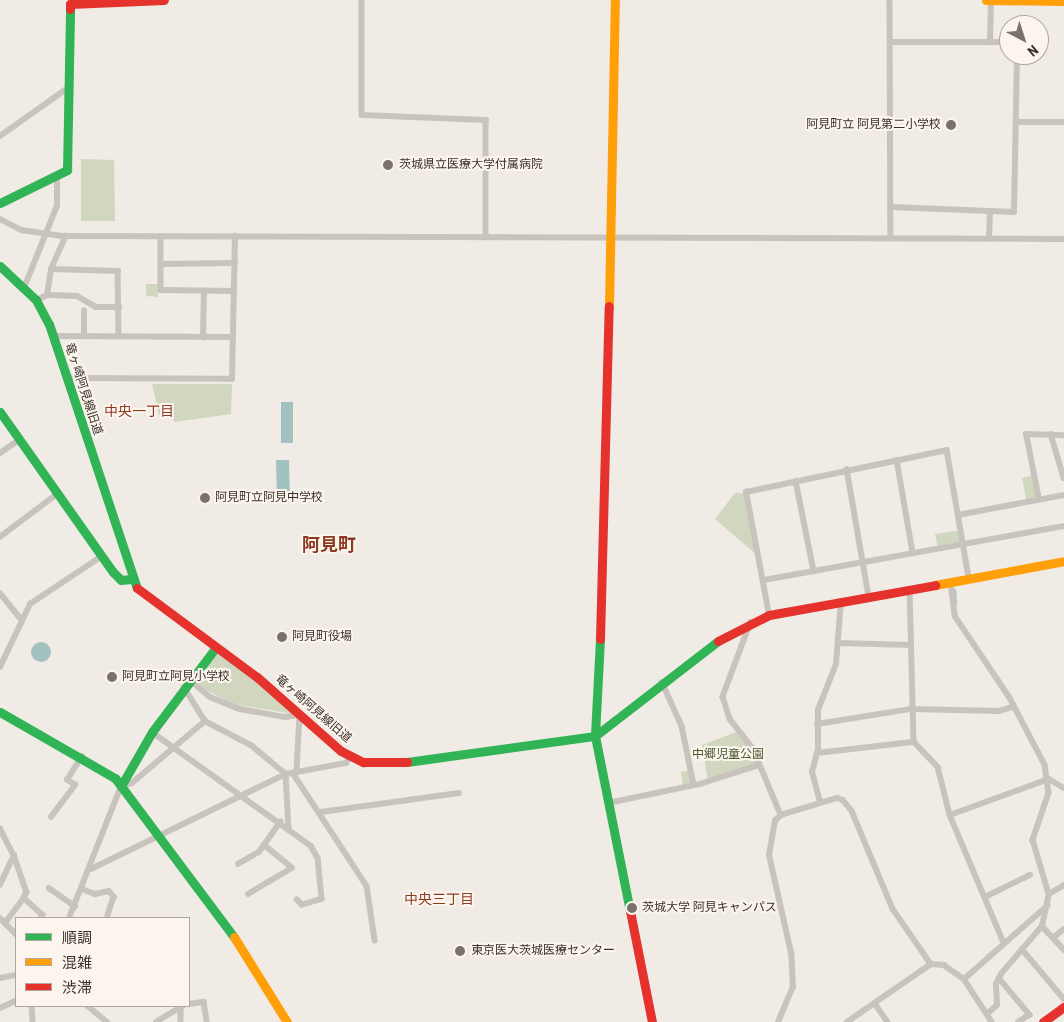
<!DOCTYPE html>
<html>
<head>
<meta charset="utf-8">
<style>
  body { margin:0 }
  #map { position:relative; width:1064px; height:1022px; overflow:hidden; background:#f0ebe5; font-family:"Roboto Condensed","Noto Sans JP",sans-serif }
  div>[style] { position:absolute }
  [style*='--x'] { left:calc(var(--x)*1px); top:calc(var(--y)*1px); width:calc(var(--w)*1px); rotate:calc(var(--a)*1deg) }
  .green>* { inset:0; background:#d1d6bf }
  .water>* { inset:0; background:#a1c2c1 }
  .round { border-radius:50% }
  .stream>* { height:2px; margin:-1px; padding:0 1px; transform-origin:1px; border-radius:1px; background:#a1c2c1 }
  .street>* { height:5.5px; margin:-2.75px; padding:0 2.75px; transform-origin:2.75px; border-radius:2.75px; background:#c9c3be }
  .fast>* { height:9px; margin:-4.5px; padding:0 4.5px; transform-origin:4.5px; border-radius:4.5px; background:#30b455 }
  .slow>* { height:9px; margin:-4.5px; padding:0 4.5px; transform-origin:4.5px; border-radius:4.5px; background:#ff9f0a }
  .jam>* { height:9px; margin:-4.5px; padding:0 4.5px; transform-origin:4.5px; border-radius:4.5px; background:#e5322d }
  .dots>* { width:14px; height:14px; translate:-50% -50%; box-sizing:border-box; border:2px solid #fbf5ee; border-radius:50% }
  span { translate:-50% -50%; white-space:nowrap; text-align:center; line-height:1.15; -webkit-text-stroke:4px #fbf5ee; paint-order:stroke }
  .poi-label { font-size:12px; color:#3b302b }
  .right { translate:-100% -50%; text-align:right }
  .left { translate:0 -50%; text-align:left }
  .street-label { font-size:12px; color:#3b302b }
  .park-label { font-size:12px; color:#4a5a2e }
  .neighbourhood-label { font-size:14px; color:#8c3b22 }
  .district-label { font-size:18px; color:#8c3b22; font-weight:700 }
  .legend { position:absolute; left:15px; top:917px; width:175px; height:90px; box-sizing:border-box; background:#fbf5ee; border:1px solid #aea6a0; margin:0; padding:6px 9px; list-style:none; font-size:15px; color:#3b302b }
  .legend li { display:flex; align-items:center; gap:10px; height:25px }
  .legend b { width:25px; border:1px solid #aea6a0 }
  .north { position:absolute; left:999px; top:15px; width:50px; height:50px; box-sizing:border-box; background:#fbf5ee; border:1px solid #aea6a0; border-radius:50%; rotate:140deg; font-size:14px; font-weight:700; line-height:20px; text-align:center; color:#3b302b }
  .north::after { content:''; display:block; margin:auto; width:18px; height:22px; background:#7a716c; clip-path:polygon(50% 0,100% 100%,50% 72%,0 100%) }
</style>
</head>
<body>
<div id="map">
  <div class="green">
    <div style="clip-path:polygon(81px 159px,114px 160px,115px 221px,81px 221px)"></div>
    <div style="clip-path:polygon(146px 284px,158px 284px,158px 297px,146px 296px)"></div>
    <div style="clip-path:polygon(152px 384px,232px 384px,231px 414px,174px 422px,173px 414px,159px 415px)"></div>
    <div style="clip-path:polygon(1034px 475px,1039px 500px,1027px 503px,1022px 478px)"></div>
    <div style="clip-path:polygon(735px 493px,746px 493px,758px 556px,715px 519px)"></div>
    <div style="clip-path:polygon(961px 530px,964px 544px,938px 549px,935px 534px)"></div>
    <div style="clip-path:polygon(217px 650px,260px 683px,294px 714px,232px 704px,206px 690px,194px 679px)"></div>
    <div style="clip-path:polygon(739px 731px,759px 765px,708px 781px,702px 745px)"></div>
    <div style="clip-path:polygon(691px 770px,694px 785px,683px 786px,681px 772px)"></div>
  </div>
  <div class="water">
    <div style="clip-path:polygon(281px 402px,293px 402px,293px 443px,281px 443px)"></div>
    <div style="clip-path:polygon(276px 460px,289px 460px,290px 500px,277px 501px)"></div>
    <div class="round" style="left:31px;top:642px;width:20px;height:20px"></div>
  </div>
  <div class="stream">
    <div style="--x:955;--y:590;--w:14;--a:86"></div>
  </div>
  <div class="street">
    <div style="--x:362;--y:0;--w:115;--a:90"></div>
    <div style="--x:362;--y:115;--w:124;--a:2.3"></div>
    <div style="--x:486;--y:120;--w:116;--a:90"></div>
    <div style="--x:890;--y:0;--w:237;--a:89.8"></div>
    <div style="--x:890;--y:42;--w:119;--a:0"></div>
    <div style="--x:990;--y:42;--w:42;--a:-88.6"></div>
    <div style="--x:1017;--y:122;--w:47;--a:0"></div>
    <div style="--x:0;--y:136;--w:80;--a:-35.3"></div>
    <div style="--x:891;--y:207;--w:123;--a:2.3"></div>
    <div style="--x:1014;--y:212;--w:157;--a:-88.9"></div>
    <div style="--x:0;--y:219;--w:25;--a:27"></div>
    <div style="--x:22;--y:230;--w:40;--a:8.5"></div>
    <div style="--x:62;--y:236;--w:1002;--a:0.17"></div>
    <div style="--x:161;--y:236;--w:54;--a:90"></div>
    <div style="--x:161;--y:290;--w:73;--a:0.8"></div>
    <div style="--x:989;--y:239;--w:26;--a:-88"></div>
    <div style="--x:161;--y:264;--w:74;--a:-0.8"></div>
    <div style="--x:51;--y:269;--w:67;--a:1.7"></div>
    <div style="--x:118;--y:271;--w:64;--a:89.1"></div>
    <div style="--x:24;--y:288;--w:88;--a:-68.1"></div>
    <div style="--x:57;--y:206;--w:30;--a:-90"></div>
    <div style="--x:47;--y:295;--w:30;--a:2"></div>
    <div style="--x:77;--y:296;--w:22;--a:30"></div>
    <div style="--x:96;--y:307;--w:23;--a:0"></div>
    <div style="--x:36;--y:300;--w:12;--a:-24"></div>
    <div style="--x:47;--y:295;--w:26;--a:-81"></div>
    <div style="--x:51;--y:269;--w:36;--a:-66"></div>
    <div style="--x:53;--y:336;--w:180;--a:0.3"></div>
    <div style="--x:84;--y:336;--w:25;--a:-90"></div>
    <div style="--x:203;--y:338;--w:47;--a:-88.8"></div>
    <div style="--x:67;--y:378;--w:165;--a:0.3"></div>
    <div style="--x:232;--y:379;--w:143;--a:-88.8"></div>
    <div style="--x:1051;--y:434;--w:46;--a:73.5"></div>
    <div style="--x:0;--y:453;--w:23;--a:-34"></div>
    <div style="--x:897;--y:460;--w:94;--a:80.2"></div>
    <div style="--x:847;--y:469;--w:129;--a:80.2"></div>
    <div style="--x:796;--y:481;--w:92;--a:78.7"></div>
    <div style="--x:1039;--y:500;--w:67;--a:-101.1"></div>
    <div style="--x:1026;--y:434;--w:38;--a:2"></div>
    <div style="--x:958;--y:515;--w:108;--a:-10.7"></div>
    <div style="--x:0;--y:537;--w:71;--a:-37"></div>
    <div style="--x:764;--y:580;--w:305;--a:-10.2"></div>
    <div style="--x:951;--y:582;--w:34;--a:83"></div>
    <div style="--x:955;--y:616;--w:99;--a:56.1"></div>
    <div style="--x:1010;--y:698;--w:76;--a:62.4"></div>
    <div style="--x:1045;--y:765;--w:28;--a:82"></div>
    <div style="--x:1049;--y:793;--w:50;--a:108.8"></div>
    <div style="--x:1033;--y:840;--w:56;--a:73.5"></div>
    <div style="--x:910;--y:589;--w:153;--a:88.5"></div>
    <div style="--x:914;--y:742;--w:35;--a:46"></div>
    <div style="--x:938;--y:767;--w:49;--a:76"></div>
    <div style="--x:950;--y:815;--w:139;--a:67.1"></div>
    <div style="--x:0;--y:593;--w:35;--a:51"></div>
    <div style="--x:769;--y:615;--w:125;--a:-100.6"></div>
    <div style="--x:746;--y:492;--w:205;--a:-11.8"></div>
    <div style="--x:947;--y:450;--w:130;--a:80.2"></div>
    <div style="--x:751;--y:622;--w:80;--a:110.5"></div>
    <div style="--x:723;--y:697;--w:23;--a:72"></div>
    <div style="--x:730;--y:719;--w:37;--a:52"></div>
    <div style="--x:753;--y:748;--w:73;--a:67.3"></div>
    <div style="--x:839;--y:643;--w:72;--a:1.6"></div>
    <div style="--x:0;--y:667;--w:70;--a:-64.5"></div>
    <div style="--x:30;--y:604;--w:87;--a:-33.7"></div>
    <div style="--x:190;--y:680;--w:26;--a:40"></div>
    <div style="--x:210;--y:697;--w:32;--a:22"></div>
    <div style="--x:240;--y:709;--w:46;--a:10.1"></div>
    <div style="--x:285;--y:717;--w:15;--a:-8"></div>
    <div style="--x:300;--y:715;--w:56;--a:93.1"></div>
    <div style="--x:662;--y:682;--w:48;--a:65.6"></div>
    <div style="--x:682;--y:726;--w:60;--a:78.5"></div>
    <div style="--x:184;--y:687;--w:40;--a:58"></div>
    <div style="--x:205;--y:721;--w:52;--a:27.6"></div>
    <div style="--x:251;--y:745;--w:45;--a:39.6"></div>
    <div style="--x:286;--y:774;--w:55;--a:86.9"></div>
    <div style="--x:817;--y:724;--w:95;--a:-9.1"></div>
    <div style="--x:911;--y:709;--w:88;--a:1.3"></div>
    <div style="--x:999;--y:711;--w:15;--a:-16"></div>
    <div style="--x:152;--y:732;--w:196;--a:35.6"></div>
    <div style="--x:311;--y:846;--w:14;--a:60"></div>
    <div style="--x:318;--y:858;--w:41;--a:84.4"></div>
    <div style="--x:322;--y:899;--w:21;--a:163"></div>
    <div style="--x:302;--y:905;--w:7;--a:-135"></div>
    <div style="--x:817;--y:753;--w:98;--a:-6.5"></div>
    <div style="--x:293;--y:773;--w:135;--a:56.8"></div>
    <div style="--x:367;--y:886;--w:55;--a:81.6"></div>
    <div style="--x:1049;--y:779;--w:17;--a:31"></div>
    <div style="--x:820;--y:802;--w:31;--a:-105"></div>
    <div style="--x:812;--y:772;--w:24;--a:-75"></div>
    <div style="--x:818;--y:749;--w:39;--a:-90"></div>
    <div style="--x:818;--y:710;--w:49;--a:-68.6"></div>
    <div style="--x:836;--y:664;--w:63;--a:-85.5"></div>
    <div style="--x:608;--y:803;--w:94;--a:-11.7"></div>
    <div style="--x:700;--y:784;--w:62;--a:-17.9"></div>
    <div style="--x:321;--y:812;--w:139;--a:-7.8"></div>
    <div style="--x:950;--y:815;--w:105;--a:-20"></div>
    <div style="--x:51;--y:817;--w:40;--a:-53"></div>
    <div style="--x:75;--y:785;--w:9;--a:-148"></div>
    <div style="--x:67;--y:780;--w:28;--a:-58"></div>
    <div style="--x:0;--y:828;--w:30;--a:63"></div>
    <div style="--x:238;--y:864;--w:24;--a:-30"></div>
    <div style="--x:259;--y:852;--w:37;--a:-55"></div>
    <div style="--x:91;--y:869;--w:217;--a:-26"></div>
    <div style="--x:286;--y:774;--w:61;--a:-10.4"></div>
    <div style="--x:346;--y:763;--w:7;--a:-56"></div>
    <div style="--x:0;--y:885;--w:33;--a:-65"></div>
    <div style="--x:14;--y:855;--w:39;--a:71"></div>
    <div style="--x:27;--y:892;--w:7;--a:117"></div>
    <div style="--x:49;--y:888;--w:32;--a:35"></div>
    <div style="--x:82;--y:889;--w:14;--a:21"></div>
    <div style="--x:95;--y:894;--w:14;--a:-12"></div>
    <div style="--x:109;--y:891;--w:8;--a:50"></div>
    <div style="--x:114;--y:897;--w:22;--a:108"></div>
    <div style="--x:248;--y:894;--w:51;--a:-30.6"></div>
    <div style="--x:292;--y:868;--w:36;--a:-141"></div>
    <div style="--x:985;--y:897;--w:50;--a:-26.1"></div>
    <div style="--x:0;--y:918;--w:23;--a:45"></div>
    <div style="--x:69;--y:918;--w:142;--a:-68.5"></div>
    <div style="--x:121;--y:786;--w:11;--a:-15"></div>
    <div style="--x:132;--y:783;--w:96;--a:-40.3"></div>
    <div style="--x:5;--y:923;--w:31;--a:-53"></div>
    <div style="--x:24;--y:898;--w:25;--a:42"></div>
    <div style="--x:43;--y:915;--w:4;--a:124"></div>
    <div style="--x:1042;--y:926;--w:33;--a:47"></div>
    <div style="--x:1053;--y:938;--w:14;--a:-39"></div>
    <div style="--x:1022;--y:949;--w:65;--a:50"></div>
    <div style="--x:0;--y:978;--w:16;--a:-11"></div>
    <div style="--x:999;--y:978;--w:48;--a:50"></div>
    <div style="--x:1030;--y:1015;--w:13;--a:148"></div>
    <div style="--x:964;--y:979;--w:111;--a:-41.3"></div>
    <div style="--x:189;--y:1004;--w:15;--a:-8"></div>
    <div style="--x:204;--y:1002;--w:20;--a:81"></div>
    <div style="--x:876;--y:1005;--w:21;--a:55"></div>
    <div style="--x:32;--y:1006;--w:16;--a:86"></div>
    <div style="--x:88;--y:1006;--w:25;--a:40"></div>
    <div style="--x:181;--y:1007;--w:15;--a:90"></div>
    <div style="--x:0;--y:1008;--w:17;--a:-24"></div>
    <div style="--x:987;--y:1014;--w:13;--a:-42"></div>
    <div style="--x:997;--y:1005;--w:21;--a:-93"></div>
    <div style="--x:996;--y:984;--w:11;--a:-63"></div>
    <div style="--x:1001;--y:974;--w:63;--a:-49.5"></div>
    <div style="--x:1042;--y:926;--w:33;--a:-78"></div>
    <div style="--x:1049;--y:894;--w:17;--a:-31"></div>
    <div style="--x:156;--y:1022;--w:31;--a:-31"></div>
    <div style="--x:778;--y:1022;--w:38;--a:-67"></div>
    <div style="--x:793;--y:987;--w:34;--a:-93"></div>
    <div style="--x:791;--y:953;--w:100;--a:-102.7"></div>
    <div style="--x:769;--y:855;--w:35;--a:-80"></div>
    <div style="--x:775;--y:821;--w:8;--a:-45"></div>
    <div style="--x:781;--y:815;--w:59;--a:-16.9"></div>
    <div style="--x:837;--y:798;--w:6;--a:18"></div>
    <div style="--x:843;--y:800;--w:14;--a:51"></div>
    <div style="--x:852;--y:811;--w:106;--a:67.3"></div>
    <div style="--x:893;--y:909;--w:67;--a:55.4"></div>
    <div style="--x:847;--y:1022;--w:102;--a:-34.6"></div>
    <div style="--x:931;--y:964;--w:13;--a:4"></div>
    <div style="--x:944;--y:965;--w:24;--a:35"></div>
    <div style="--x:964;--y:979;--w:51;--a:56.9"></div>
  </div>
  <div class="fast">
    <div style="--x:0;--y:203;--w:75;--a:-26.2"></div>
    <div style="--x:67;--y:170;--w:161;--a:-88.9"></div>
    <div style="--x:0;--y:266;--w:50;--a:43.4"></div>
    <div style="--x:36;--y:300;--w:27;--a:62"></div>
    <div style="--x:49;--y:324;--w:278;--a:71.6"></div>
    <div style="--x:0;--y:412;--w:196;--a:54.8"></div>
    <div style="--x:113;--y:572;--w:11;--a:45"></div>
    <div style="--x:121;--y:580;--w:10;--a:-6"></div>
    <div style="--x:600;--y:639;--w:97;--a:93"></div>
    <div style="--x:595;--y:736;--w:178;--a:78.7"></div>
    <div style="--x:0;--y:712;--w:133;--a:29.9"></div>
    <div style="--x:115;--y:778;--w:199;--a:53.2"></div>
    <div style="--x:407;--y:762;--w:190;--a:-7.9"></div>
    <div style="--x:595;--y:736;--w:155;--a:-37.7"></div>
    <div style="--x:121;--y:786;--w:62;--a:-60.1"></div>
    <div style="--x:152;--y:732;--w:106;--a:-53"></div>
  </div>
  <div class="slow">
    <div style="--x:986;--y:0;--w:78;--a:0.7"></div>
    <div style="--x:609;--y:306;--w:306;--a:-88.9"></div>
    <div style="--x:935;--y:585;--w:131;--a:-10.5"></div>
    <div style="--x:234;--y:937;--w:100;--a:58.1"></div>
  </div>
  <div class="jam">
    <div style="--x:70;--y:9;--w:5;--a:-90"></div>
    <div style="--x:70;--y:4;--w:94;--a:-2.4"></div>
    <div style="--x:137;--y:588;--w:149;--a:36.6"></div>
    <div style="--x:257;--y:677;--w:112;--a:41.4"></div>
    <div style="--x:341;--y:751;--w:25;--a:27"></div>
    <div style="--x:363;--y:762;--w:44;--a:0"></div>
    <div style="--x:600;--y:639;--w:333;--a:-88.5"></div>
    <div style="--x:718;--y:641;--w:57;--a:-27"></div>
    <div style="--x:769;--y:615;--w:169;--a:-10.2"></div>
    <div style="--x:630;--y:911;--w:113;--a:78.8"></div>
    <div style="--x:1043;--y:1022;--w:26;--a:-36"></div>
  </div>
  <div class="dots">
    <div style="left:951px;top:125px;background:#7a716c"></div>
    <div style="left:388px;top:165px;background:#7a716c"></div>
    <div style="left:205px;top:498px;background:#7a716c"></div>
    <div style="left:282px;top:637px;background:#7a716c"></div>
    <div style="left:112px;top:677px;background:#7a716c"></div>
    <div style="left:632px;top:908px;background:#7a716c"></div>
    <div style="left:460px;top:951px;background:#7a716c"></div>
  </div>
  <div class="poi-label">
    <span class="right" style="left:941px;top:125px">阿見町立 阿見第二小学校</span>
    <span class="left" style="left:399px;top:165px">茨城県立医療大学付属病院</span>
    <span class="left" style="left:215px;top:498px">阿見町立阿見中学校</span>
    <span class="left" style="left:292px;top:637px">阿見町役場</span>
    <span class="left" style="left:122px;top:677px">阿見町立阿見小学校</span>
    <span class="left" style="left:642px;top:908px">茨城大学 阿見キャンパス</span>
    <span class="left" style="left:471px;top:951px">東京医大茨城医療センター</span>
  </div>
  <div class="street-label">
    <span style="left:83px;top:389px;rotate:72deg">竜ヶ崎阿見線旧道</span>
    <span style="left:313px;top:709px;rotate:41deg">竜ヶ崎阿見線旧道</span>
  </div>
  <div class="park-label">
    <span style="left:728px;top:755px">中郷児童公園</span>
  </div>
  <div class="neighbourhood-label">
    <span style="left:139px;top:411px">中央一丁目</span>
    <span style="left:439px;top:899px">中央三丁目</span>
  </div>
  <div class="district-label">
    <span style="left:329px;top:545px">阿見町</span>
  </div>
  <ul class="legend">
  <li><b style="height:6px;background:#30b455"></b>順調</li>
  <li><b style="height:6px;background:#ff9f0a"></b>混雑</li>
  <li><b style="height:6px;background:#e5322d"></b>渋滞</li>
  </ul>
  <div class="north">N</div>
</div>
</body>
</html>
